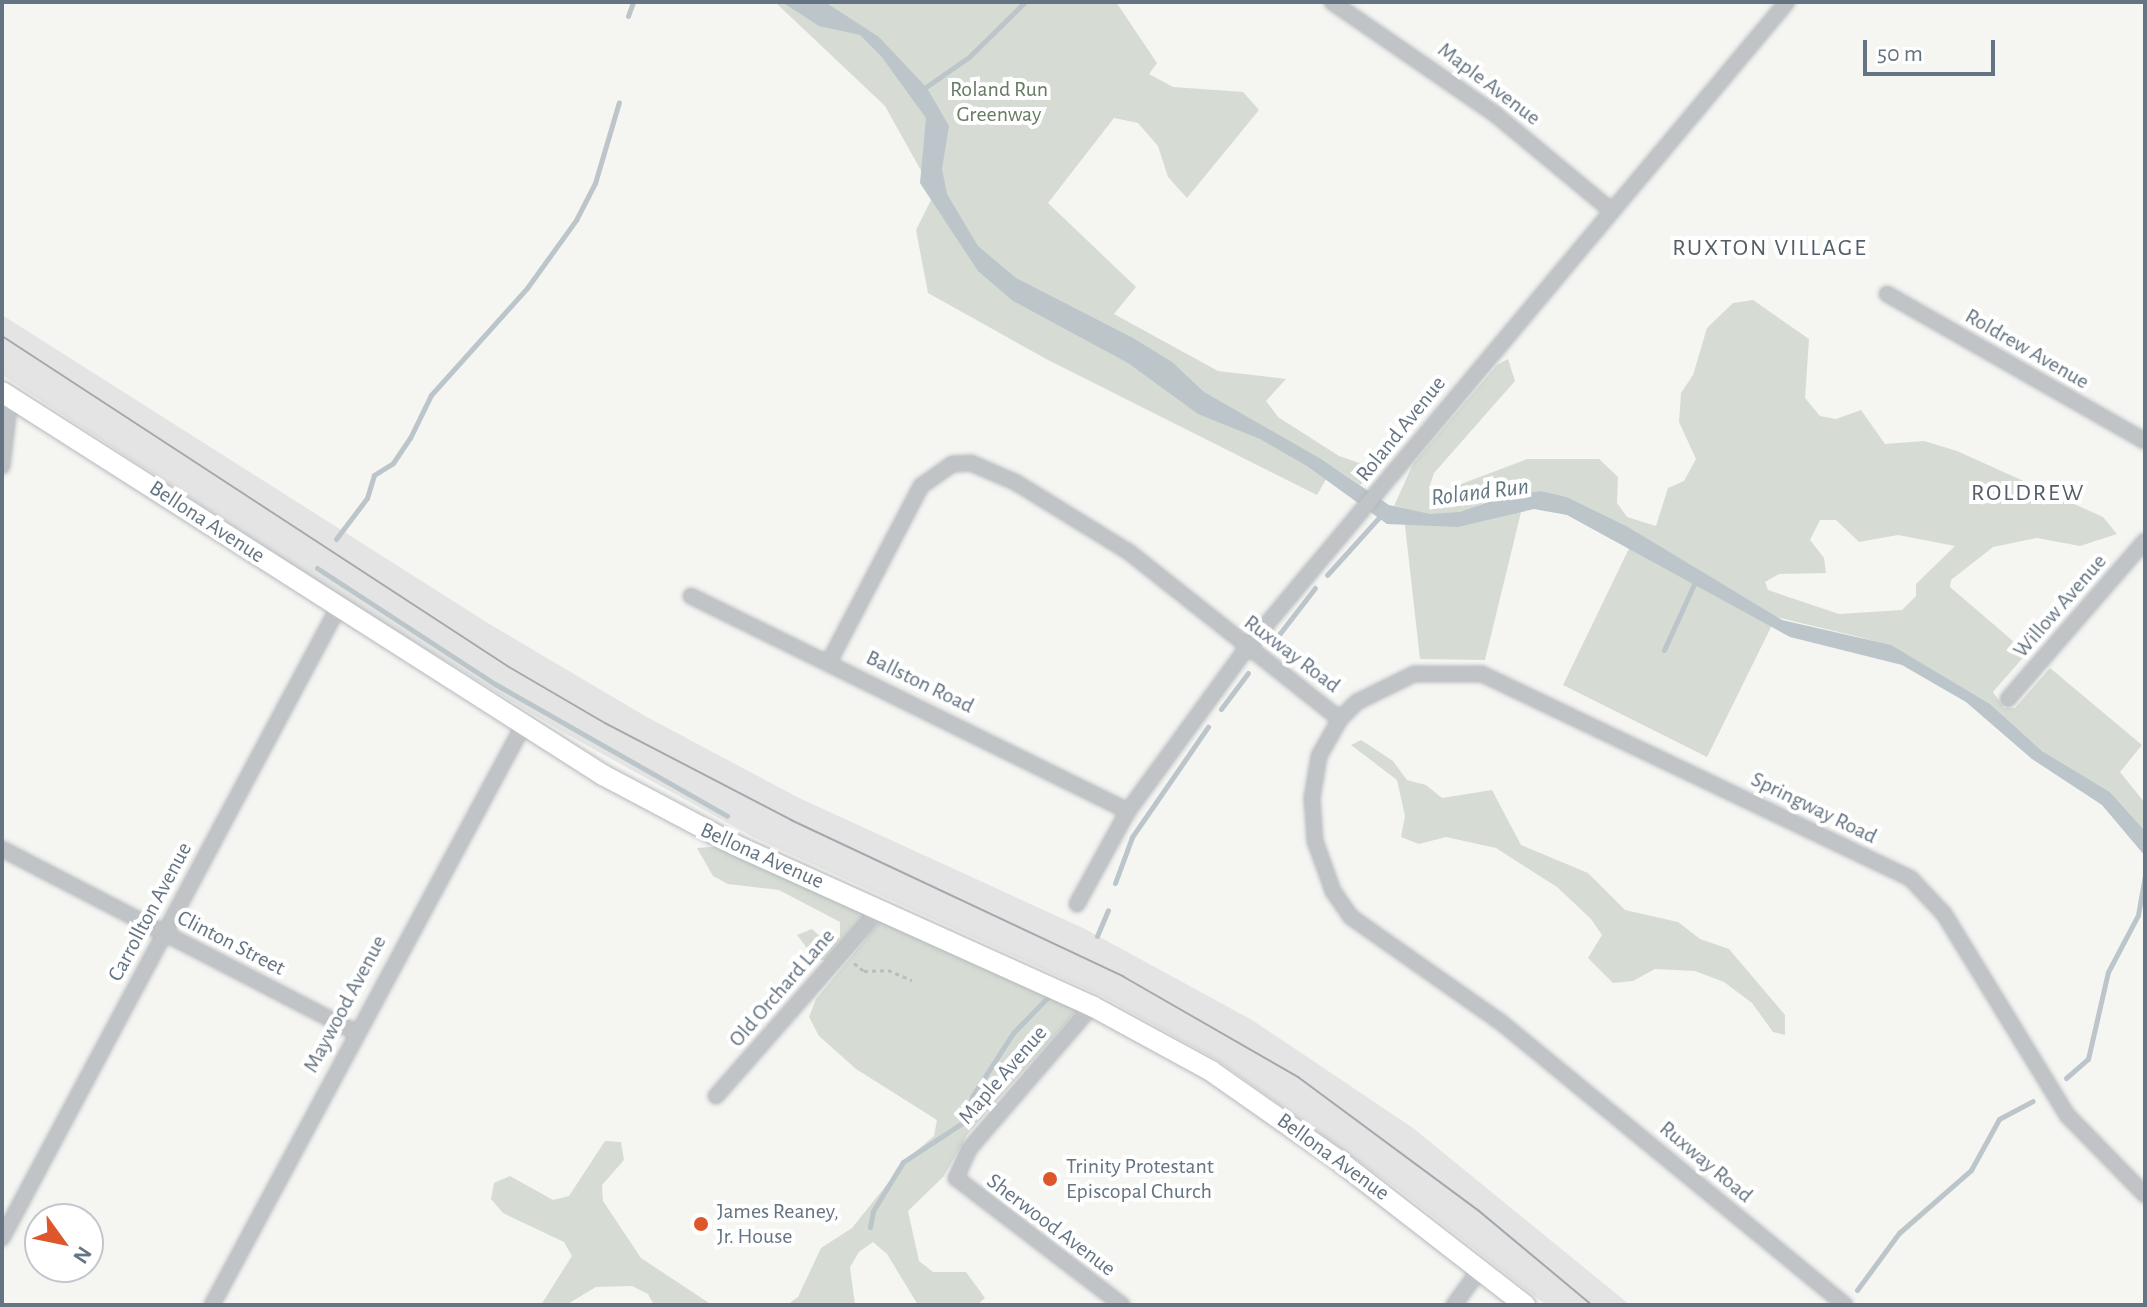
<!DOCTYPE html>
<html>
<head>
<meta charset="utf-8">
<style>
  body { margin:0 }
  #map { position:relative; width:2147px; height:1307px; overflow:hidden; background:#f5f5f2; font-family:"Alegreya Sans",sans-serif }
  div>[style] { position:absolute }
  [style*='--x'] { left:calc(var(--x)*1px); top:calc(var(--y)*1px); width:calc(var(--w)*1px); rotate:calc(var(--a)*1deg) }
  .built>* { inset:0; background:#e3e4e3 }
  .green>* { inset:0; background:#d6dcd3 }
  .water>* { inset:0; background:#bcc5ca }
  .stream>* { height:5px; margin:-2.5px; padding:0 2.5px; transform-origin:2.5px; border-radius:2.5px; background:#bcc5ca }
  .path>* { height:3px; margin-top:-1.5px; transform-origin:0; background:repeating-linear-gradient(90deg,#babcbe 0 4px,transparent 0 8px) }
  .roads { filter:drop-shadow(0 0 2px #b5b9be) drop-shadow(0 0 2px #b5b9be) }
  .street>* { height:14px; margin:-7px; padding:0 7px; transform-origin:7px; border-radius:7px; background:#c0c4c7 }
  .secondary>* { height:20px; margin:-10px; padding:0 10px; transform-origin:10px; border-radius:10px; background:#fff }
  .tram>* { height:2px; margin:-1px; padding:0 1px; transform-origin:1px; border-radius:1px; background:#a3a8ae }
  .dots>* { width:22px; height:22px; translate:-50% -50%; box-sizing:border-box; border:4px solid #fff; border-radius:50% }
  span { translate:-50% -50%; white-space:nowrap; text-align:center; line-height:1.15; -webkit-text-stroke:8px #fff; paint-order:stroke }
  .street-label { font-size:22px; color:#657482 }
  .park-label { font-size:22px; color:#687964 }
  .poi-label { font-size:22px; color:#657482 }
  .left { translate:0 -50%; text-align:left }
  .neighbourhood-label { font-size:24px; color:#535e67; letter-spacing:2px }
  .water-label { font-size:24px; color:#61767f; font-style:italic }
  .frame { position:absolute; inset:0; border:4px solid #657482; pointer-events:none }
  .north { position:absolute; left:24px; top:1203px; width:80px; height:80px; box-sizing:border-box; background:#fff; border:2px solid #c1c7cd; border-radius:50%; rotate:123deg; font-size:22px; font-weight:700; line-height:32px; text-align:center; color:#657482 }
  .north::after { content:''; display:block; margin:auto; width:28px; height:36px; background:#dd572a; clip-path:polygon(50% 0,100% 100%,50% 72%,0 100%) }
  .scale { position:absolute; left:1863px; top:40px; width:132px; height:36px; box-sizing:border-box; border:4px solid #657482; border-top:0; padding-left:10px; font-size:24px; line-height:28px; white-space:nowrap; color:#657482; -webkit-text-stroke:6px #fff; paint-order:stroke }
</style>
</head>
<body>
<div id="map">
  <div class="built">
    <div style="clip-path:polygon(2px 315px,491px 625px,645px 716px,799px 798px,1085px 929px,1252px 1020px,1413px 1128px,1630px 1305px,1546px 1305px,1399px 1190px,1217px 1060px,1102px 996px,755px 838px,559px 730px,362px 610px,2px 375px)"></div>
  </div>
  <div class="green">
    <div style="clip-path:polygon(775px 2px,1116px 2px,1157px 63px,1149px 74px,1173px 87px,1243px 92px,1259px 110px,1187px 198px,1168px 177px,1158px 146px,1138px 123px,1114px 118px,1048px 203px,1136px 287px,1114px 314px,1218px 371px,1286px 379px,1266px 401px,1278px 417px,1339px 456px,1374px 468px,1372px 474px,1360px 485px,1333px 467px,1317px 495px,1048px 360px,928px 293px,916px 230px,934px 194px,885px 106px)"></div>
    <div style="clip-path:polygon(evenodd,1753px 300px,1809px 339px,1805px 398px,1820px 416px,1836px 419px,1861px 410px,1885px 444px,1924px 441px,1957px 451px,2103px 517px,2117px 534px,2080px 546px,2037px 538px,1993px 547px,1951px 580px,1950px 587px,2027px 653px,1993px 692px,2004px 708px,2015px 708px,2050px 668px,2142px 745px,2120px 772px,2145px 803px,2145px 831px,2110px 792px,2042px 751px,1990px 704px,1891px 646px,1859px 637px,1776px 617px,1707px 757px,1563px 685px,1637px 532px,1567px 497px,1541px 491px,1511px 494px,1476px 506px,1523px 504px,1485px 660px,1420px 659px,1403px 508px,1394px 506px,1413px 464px,1497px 365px,1508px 359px,1515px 381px,1434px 473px,1429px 488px,1440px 492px,1527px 459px,1599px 459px,1618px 477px,1617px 503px,1627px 517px,1656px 526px,1668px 488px,1684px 481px,1696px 459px,1679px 422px,1681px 393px,1693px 375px,1707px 328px,1733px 303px,1753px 300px,1820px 520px,1836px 520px,1859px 542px,1898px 535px,1955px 546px,1916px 584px,1916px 596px,1902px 610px,1839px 614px,1768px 590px,1765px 582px,1779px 574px,1826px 573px,1824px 558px,1810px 540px,1820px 520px)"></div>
    <div style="clip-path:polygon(1361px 740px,1393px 761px,1407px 780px,1426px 785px,1442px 798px,1492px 790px,1521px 845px,1588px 873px,1625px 910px,1678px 922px,1700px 939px,1729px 949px,1785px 1015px,1785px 1035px,1773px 1032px,1752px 1003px,1724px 982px,1695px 971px,1655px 969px,1633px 981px,1613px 983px,1588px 958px,1602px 935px,1591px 919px,1557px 887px,1496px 848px,1446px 837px,1419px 844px,1401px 837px,1405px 816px,1397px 780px,1351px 745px)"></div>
    <div style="clip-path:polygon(724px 846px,868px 906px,864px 921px,833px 960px,816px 960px,797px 935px,812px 929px,824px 940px,840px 938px,840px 922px,779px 890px,728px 884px,713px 876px,697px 848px)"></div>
    <div style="clip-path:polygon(881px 921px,1079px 1008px,967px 1135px,944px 1176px,908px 1211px,919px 1261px,933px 1272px,966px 1272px,985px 1298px,977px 1305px,918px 1305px,887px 1254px,873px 1242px,859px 1252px,850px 1267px,855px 1305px,787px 1305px,798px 1297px,821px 1248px,852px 1228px,909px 1157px,934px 1136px,937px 1120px,856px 1069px,819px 1036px,809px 1017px,816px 999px)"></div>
    <div style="clip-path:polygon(605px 1141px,621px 1142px,624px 1160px,602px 1185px,603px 1201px,641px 1258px,712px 1305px,654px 1305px,648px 1294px,632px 1286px,596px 1287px,566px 1305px,541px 1305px,572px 1256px,564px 1242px,503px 1213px,491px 1199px,494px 1183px,510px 1176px,553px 1200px,569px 1196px)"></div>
  </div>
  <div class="water">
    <div style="clip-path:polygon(782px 2px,825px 2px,879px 37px,927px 88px,949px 126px,942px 169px,947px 194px,978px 246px,1016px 278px,1133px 338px,1172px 362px,1204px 392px,1321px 459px,1389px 505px,1430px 514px,1460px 512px,1511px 494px,1541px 491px,1567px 497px,1628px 527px,1782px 620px,1891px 645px,1990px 704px,2042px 751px,2110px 792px,2145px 831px,2145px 856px,2102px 805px,2032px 759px,1966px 702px,1902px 665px,1790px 637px,1567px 515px,1534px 509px,1458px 527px,1387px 524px,1307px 466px,1260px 439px,1198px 414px,1128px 363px,1013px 301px,978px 271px,920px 183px,926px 118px,881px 56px,860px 35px,819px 26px)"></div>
  </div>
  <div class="stream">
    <div style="--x:628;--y:16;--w:15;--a:-70"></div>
    <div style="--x:923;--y:89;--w:56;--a:-34.8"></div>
    <div style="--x:969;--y:57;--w:78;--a:-44.5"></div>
    <div style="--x:336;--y:539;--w:51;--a:-52.9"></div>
    <div style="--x:367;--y:498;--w:24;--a:-73"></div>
    <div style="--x:374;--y:475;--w:22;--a:-32"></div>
    <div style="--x:393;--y:463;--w:30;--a:-56"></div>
    <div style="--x:410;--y:438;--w:48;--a:-64"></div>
    <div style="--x:431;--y:395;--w:144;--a:-48.1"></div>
    <div style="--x:527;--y:288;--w:84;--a:-54.2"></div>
    <div style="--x:576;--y:220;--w:42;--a:-62.8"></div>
    <div style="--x:595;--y:183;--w:84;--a:-73.5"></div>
    <div style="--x:317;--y:568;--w:212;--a:33.1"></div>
    <div style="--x:495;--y:684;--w:267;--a:29.6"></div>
    <div style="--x:1327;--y:575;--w:84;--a:-47.9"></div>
    <div style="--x:1274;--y:641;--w:67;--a:-52.3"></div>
    <div style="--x:1664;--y:650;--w:75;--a:-65.5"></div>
    <div style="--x:1221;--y:709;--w:45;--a:-53.1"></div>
    <div style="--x:1115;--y:883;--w:49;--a:-69.7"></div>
    <div style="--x:1132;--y:837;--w:134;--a:-55.4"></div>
    <div style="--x:1097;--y:936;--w:28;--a:-67"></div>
    <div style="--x:2066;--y:1078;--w:29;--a:-41"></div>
    <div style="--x:2088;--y:1059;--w:89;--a:-77.1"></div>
    <div style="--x:2108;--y:972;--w:64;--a:-62.2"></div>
    <div style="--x:2138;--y:915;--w:40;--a:-80"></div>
    <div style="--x:870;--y:1227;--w:16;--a:-79"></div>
    <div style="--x:873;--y:1211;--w:57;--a:-58.5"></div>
    <div style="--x:903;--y:1162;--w:73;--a:-33.3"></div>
    <div style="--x:964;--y:1122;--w:28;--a:-72"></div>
    <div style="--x:973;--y:1095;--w:74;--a:-57.2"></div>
    <div style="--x:1013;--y:1033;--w:54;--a:-45.7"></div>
    <div style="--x:1857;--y:1290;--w:71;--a:-53.6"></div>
    <div style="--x:1899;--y:1233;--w:96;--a:-41.2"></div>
    <div style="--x:1971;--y:1170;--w:58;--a:-61.2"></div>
    <div style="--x:1999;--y:1119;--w:38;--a:-28"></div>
  </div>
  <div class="path">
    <div style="--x:854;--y:963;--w:13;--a:39"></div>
    <div style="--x:864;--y:971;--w:24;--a:-2"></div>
    <div style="--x:888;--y:970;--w:26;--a:23"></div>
  </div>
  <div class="roads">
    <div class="street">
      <div style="--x:1332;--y:2;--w:198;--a:34.5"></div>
      <div style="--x:1495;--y:114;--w:152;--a:39.7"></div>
      <div style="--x:1887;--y:294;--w:297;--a:29.7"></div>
      <div style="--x:2;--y:466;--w:68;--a:-83.3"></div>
      <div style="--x:691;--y:596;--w:487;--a:26.2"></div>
      <div style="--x:829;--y:662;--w:199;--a:-62.4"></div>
      <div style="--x:921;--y:486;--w:38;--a:-35"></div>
      <div style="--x:952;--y:464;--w:19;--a:-3"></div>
      <div style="--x:971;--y:463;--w:48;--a:23.4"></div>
      <div style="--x:1015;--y:482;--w:134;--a:31.6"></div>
      <div style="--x:1129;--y:552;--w:269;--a:38.4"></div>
      <div style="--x:2008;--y:699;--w:209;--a:-49.1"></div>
      <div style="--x:2;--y:849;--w:398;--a:27.4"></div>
      <div style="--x:1077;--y:904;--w:106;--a:-61.3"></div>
      <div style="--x:1128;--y:811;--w:200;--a:-53.9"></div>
      <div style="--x:1246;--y:649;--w:843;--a:-50.1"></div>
      <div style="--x:1092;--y:1006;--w:189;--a:130.7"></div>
      <div style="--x:969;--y:1149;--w:32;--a:114"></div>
      <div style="--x:956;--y:1178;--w:209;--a:37.4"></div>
      <div style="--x:716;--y:1096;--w:249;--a:-48.7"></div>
      <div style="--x:2;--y:1238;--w:714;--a:-61.93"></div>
      <div style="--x:212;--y:1305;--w:657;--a:-61.76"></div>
      <div style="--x:1454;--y:1305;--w:46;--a:-53.9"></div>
      <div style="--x:1845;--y:1305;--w:448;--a:-140.6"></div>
      <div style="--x:1499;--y:1021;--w:181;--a:-144.9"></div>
      <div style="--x:1351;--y:917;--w:32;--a:-125"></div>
      <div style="--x:1333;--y:891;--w:53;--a:-109.8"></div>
      <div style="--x:1315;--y:841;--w:43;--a:-94"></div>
      <div style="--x:1312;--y:798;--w:43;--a:-80.5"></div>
      <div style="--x:1319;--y:756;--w:43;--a:-60.4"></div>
      <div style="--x:1340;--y:719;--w:24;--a:-45"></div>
      <div style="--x:1357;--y:702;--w:64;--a:-26.2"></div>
      <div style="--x:1414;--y:674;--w:68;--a:0"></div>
      <div style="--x:1482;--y:674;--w:475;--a:25.5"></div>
      <div style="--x:1911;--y:879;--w:48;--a:46.7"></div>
      <div style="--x:1944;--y:914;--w:237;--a:58.5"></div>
      <div style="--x:2068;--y:1116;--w:110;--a:45.7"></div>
    </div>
    <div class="secondary">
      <div style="--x:2;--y:392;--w:713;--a:32.51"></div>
      <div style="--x:603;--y:775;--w:149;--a:27.9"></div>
      <div style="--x:735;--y:845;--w:392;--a:24.3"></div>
      <div style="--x:1092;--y:1006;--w:136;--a:28.6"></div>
      <div style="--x:1211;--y:1071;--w:155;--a:35"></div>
      <div style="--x:1338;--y:1160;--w:237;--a:37.8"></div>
    </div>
  </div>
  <div class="tram">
    <div style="--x:2;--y:336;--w:605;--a:33.14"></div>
    <div style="--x:509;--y:667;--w:111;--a:30.3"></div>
    <div style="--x:605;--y:723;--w:210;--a:27.5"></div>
    <div style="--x:791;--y:820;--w:368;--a:25.2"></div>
    <div style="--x:1124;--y:977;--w:201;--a:29.9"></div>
    <div style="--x:1298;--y:1077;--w:225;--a:36.5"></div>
    <div style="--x:1479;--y:1211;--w:147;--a:39.8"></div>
  </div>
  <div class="dots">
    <div style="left:1050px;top:1179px;background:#dd572a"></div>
    <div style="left:701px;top:1224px;background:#dd572a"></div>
  </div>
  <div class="street-label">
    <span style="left:1489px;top:84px;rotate:37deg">Maple Avenue</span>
    <span style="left:2027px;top:349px;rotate:30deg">Roldrew Avenue</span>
    <span style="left:1401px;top:429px;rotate:-51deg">Roland Avenue</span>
    <span style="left:207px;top:522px;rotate:33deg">Bellona Avenue</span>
    <span style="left:2060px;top:606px;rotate:-49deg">Willow Avenue</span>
    <span style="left:1292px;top:654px;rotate:37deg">Ruxway Road</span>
    <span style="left:920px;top:682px;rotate:26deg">Ballston Road</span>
    <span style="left:1814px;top:808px;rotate:26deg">Springway Road</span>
    <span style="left:762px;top:856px;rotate:24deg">Bellona Avenue</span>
    <span style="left:150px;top:912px;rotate:-62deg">Carrollton Avenue</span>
    <span style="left:231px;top:943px;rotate:27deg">Clinton Street</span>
    <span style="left:782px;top:988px;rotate:-49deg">Old Orchard Lane</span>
    <span style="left:345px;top:1004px;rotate:-62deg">Maywood Avenue</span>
    <span style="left:1003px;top:1075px;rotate:-49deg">Maple Avenue</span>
    <span style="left:1333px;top:1157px;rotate:36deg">Bellona Avenue</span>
    <span style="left:1706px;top:1162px;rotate:40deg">Ruxway Road</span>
    <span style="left:1051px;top:1225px;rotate:37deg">Sherwood Avenue</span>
  </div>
  <div class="park-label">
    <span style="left:999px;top:102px">Roland Run<br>Greenway</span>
  </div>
  <div class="poi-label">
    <span class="left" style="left:1066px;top:1179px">Trinity Protestant<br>Episcopal Church</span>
    <span class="left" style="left:717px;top:1224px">James Reaney,<br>Jr. House</span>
  </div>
  <div class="neighbourhood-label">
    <span style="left:1770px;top:249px">RUXTON VILLAGE</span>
    <span style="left:2028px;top:494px">ROLDREW</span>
  </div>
  <div class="water-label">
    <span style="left:1480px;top:493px;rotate:-7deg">Roland Run</span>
  </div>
  <div class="frame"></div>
  <div class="north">N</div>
  <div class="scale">50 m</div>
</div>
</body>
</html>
